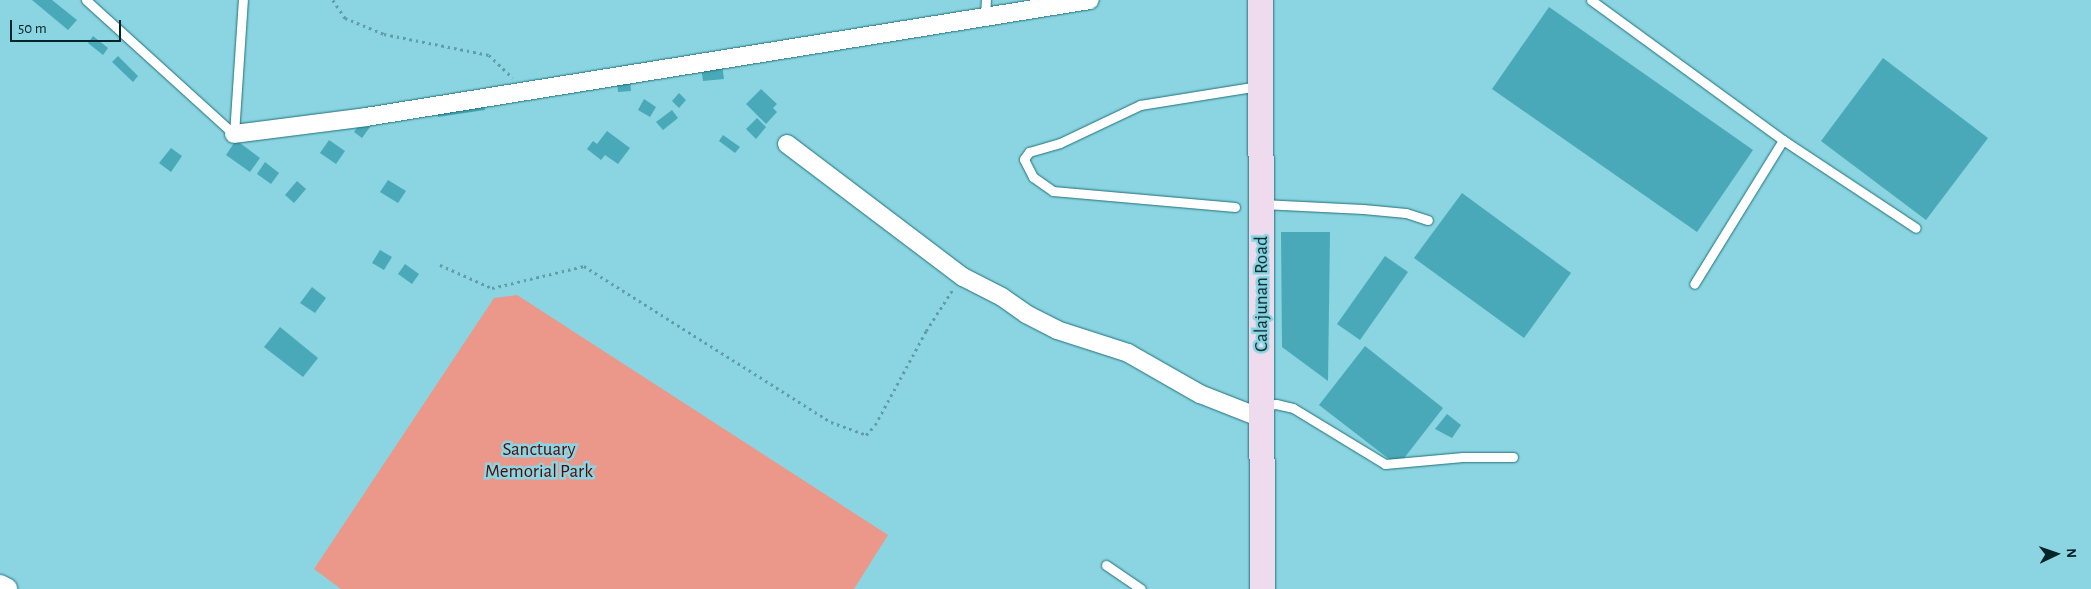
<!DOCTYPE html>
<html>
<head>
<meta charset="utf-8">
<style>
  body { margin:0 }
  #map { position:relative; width:2091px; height:589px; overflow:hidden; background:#8ad5e1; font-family:"Alegreya Sans",sans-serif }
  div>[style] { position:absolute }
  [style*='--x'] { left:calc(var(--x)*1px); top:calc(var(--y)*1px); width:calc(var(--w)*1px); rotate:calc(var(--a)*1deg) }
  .green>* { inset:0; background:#eb978a }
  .building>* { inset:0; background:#49a9b8 }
  .path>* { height:2.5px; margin-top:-1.25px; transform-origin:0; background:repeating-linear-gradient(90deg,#609ea7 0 2.5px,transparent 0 6.5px) }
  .roads { filter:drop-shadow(0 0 1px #21717c) drop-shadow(0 0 1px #21717c) }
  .service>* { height:9px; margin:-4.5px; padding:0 4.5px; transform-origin:4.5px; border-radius:4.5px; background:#fff }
  .minor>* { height:18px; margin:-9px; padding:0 9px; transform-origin:9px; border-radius:9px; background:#fff }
  .tertiary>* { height:22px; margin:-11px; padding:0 11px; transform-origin:11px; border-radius:11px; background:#fff }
  .secondary>* { height:25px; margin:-12.5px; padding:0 12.5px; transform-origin:12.5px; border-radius:12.5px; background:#efdbee }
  span { translate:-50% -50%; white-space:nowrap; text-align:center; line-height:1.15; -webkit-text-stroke:5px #8ad5e1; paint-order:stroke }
  .street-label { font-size:19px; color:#022327 }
  .park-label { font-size:19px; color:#560805 }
  .north { position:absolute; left:2031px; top:529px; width:50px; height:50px; -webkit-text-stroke:4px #8ad5e1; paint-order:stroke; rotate:87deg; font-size:14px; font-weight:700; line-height:20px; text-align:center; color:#022327 }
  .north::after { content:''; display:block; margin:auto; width:18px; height:22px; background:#022327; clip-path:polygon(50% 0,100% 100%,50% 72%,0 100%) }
  .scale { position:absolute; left:10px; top:20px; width:111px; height:22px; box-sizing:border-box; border:2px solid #022327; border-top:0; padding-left:6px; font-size:15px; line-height:18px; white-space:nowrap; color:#022327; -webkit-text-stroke:4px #8ad5e1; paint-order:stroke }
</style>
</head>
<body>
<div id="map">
  <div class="green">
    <div style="clip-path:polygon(517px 295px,888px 535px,854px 589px,341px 589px,314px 569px,494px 298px)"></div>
  </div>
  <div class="building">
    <div style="clip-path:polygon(32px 0,52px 0,77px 20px,68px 30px)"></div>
    <div style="clip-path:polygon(1549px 7px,1753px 150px,1697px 232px,1492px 89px)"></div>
    <div style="clip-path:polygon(93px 36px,108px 48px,103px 55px,88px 43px)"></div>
    <div style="clip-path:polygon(118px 56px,138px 76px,133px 82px,112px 62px)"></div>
    <div style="clip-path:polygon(1883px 58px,1988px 138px,1926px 220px,1821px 141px)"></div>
    <div style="clip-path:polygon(722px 65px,724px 79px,703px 81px,701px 67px)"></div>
    <div style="clip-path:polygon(630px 80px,631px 91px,618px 92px,617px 81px)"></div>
    <div style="clip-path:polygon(761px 89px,777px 104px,773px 108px,777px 112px,766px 124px,746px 104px)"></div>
    <div style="clip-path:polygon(679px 93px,686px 100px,679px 108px,672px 101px)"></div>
    <div style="clip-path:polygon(483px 99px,485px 110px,438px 117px,437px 106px)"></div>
    <div style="clip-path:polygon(644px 99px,656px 107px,650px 117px,638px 110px)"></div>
    <div style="clip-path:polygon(672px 110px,678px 118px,663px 130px,656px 122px)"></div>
    <div style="clip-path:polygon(757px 118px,766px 127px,756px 139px,746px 129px)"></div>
    <div style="clip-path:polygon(362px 121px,370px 127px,362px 138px,354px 132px)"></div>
    <div style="clip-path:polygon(607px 131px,630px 148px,618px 164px,605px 155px,601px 160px,587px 149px,593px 141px,597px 144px)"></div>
    <div style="clip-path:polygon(723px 135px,740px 147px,735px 153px,719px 141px)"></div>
    <div style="clip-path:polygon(236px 140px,260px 158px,250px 172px,226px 155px)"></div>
    <div style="clip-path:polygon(329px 140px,345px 151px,336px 164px,320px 153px)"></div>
    <div style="clip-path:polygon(171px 148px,182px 156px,171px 172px,159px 163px)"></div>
    <div style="clip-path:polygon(265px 162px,279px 173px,271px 184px,257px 174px)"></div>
    <div style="clip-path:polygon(388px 180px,406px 191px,398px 203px,380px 192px)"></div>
    <div style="clip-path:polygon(297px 181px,306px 189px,294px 203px,285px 195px)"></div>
    <div style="clip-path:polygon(1462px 193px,1571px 273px,1524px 338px,1414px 258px)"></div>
    <div style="clip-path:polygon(1281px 232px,1330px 232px,1328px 381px,1282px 347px)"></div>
    <div style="clip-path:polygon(380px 250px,392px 257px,384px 270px,372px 263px)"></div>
    <div style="clip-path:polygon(1385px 256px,1408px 272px,1360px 340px,1337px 324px)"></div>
    <div style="clip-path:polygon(405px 264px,419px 274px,412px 284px,398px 274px)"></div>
    <div style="clip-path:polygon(312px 287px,326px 298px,315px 313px,300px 303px)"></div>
    <div style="clip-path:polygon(280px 327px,318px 358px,303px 377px,264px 347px)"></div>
    <div style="clip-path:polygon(1365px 346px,1443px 408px,1398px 466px,1319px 405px)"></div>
    <div style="clip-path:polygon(1447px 414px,1461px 425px,1452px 438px,1435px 429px)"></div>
  </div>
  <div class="path">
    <div style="--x:333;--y:0;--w:22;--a:56"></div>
    <div style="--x:345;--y:18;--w:42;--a:22.3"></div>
    <div style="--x:384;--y:34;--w:107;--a:11.3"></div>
    <div style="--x:489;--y:55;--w:33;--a:44"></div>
    <div style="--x:440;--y:265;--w:57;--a:23.9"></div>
    <div style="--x:492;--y:288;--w:95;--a:-13.4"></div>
    <div style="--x:584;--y:266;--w:292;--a:32.3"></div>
    <div style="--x:831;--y:422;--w:37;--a:20"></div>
    <div style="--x:866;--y:435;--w:13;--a:-48"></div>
    <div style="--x:875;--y:425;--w:107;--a:-61.5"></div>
    <div style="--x:926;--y:331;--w:50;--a:-57.3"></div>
  </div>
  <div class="roads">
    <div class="service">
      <div style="--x:86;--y:0;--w:200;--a:42.2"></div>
      <div style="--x:1591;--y:0;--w:238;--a:36.1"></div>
      <div style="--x:1783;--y:140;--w:169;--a:121.7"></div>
      <div style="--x:985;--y:17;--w:17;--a:-87"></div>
      <div style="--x:234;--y:134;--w:134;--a:-86.2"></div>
      <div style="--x:1783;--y:140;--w:159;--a:33.5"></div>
      <div style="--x:1262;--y:204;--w:101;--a:2.8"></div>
      <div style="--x:1363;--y:209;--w:43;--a:5.3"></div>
      <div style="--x:1406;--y:213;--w:23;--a:18"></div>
      <div style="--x:1235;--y:207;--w:183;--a:-175"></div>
      <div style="--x:1053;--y:191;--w:24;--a:-145"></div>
      <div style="--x:1033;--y:177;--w:20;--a:-117"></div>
      <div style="--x:1024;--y:159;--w:9;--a:-54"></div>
      <div style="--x:1029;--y:152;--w:32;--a:-16"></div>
      <div style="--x:1060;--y:143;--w:89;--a:-25.4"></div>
      <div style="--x:1140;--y:105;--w:120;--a:-9.1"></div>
      <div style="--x:1263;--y:406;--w:13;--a:-9"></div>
      <div style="--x:1276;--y:404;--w:17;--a:13"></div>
      <div style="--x:1293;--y:408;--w:108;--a:31.3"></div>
      <div style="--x:1385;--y:464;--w:78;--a:-5.1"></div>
      <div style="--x:1463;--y:457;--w:50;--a:0"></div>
      <div style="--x:1106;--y:565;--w:42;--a:34.4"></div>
    </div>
    <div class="minor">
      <div style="--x:234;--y:134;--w:133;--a:-7.3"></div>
      <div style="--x:366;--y:117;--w:733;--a:-9.18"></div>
      <div style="--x:787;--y:144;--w:221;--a:37.1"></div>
      <div style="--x:963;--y:277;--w:44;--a:27.1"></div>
      <div style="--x:1002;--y:297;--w:29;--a:35"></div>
      <div style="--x:1026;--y:314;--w:35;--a:27"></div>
      <div style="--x:1057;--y:330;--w:75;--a:17.9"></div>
      <div style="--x:1128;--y:353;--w:83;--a:29.7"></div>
      <div style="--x:1200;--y:394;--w:66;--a:21.5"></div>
    </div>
    <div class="tertiary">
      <div style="--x:0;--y:586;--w:7;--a:27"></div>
    </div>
    <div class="secondary">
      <div style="--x:1260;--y:0;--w:589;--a:89.81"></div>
    </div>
  </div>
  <div class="street-label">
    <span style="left:1262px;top:294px;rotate:-90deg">Calajunan Road</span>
  </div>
  <div class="park-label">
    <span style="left:539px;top:461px">Sanctuary<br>Memorial Park</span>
  </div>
  <div class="north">N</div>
  <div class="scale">50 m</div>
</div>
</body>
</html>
